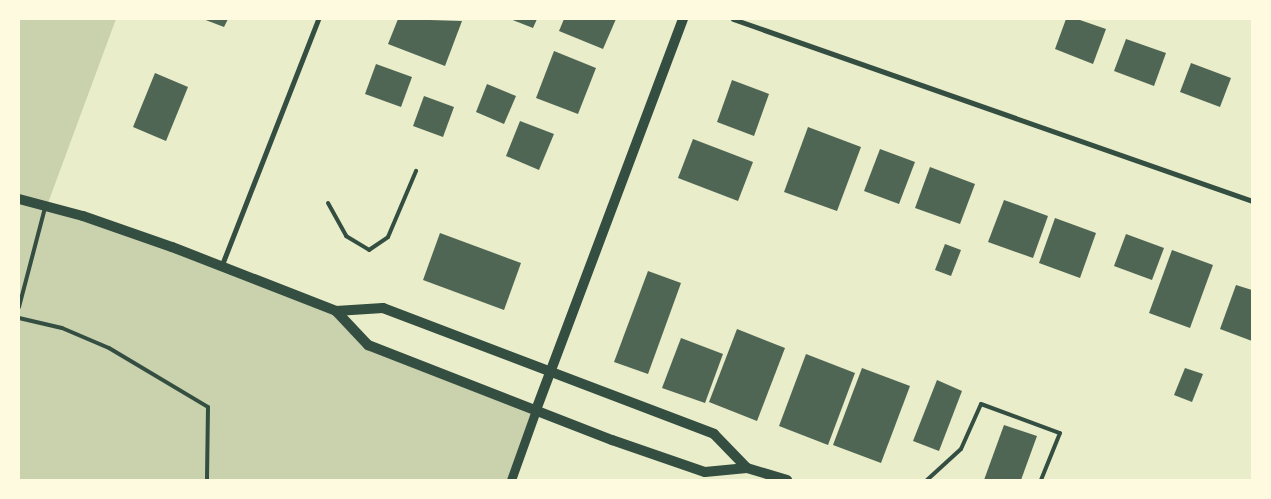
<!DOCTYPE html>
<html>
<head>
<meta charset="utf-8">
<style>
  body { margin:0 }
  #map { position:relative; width:1271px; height:499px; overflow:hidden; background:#e9edc9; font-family:"Noto Serif",serif }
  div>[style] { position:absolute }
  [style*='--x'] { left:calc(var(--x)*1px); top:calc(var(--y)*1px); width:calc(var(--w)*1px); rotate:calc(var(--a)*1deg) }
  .green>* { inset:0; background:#cad2ad }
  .building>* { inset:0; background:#4f6655 }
  .service>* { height:4px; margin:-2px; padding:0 2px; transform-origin:2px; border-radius:2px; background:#344e41 }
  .minor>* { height:5px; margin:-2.5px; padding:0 2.5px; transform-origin:2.5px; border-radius:2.5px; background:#344e41 }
  .tertiary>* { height:9px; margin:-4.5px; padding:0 4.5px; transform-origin:4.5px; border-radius:4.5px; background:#344e41 }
  .secondary>* { height:10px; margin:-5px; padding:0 5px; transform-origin:5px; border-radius:5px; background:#344e41 }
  span { translate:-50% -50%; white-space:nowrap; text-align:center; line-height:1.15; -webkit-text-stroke:4.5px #fefae0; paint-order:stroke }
  .frame { position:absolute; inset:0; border:20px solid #fefae0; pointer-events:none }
</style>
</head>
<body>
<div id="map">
  <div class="green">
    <div style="clip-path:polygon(19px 19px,116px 19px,48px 203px,336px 308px,367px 348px,533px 411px,509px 480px,19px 480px)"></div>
  </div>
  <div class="building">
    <div style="clip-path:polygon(203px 19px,228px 19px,224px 27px)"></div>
    <div style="clip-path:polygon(398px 19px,462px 21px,445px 66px,388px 44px)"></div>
    <div style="clip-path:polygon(510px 19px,537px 19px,533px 28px)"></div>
    <div style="clip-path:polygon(564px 19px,616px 19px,603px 49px,559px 31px)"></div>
    <div style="clip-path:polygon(1066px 19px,1077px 19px,1106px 29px,1093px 64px,1055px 49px)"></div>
    <div style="clip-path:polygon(1126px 39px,1166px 53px,1154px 86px,1114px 71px)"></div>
    <div style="clip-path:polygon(554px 51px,596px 68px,578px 114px,536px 98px)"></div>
    <div style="clip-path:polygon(1191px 63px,1231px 78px,1220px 107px,1180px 92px)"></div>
    <div style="clip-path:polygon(376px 64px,412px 77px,401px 107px,365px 94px)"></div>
    <div style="clip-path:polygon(155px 73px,188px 87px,166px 141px,133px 127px)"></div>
    <div style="clip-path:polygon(732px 80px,769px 94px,754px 136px,717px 122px)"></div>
    <div style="clip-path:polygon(487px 84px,516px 96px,504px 124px,476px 112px)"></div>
    <div style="clip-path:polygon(424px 96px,454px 107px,443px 137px,413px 126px)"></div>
    <div style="clip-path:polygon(520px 121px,554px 134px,539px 170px,506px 156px)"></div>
    <div style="clip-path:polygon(808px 127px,861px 147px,837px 211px,784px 192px)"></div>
    <div style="clip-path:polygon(693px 139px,753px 162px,738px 201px,678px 178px)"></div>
    <div style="clip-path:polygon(880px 149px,915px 162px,899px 204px,864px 191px)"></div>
    <div style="clip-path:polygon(930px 167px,975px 184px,960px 224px,915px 208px)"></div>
    <div style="clip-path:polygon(1004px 200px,1048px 216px,1033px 258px,988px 242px)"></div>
    <div style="clip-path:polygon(1055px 218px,1096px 233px,1080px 278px,1039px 263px)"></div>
    <div style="clip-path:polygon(440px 233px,521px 263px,504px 310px,423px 280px)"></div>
    <div style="clip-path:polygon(1126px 234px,1164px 248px,1152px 280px,1114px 266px)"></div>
    <div style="clip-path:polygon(945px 244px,961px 250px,951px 276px,935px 270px)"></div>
    <div style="clip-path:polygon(1172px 250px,1213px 265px,1190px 328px,1149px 313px)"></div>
    <div style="clip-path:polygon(648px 271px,681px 283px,648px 374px,614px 362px)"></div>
    <div style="clip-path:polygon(1236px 285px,1252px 290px,1252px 341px,1220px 329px)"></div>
    <div style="clip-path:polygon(737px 329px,785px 348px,757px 421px,709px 402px)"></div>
    <div style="clip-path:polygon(681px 338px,723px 354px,705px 403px,662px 388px)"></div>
    <div style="clip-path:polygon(806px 354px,855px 373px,828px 445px,779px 426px)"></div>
    <div style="clip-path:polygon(862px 368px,910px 386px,881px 463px,833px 445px)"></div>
    <div style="clip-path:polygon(1185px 368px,1203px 374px,1192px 402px,1174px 395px)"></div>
    <div style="clip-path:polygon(937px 380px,962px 391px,939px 451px,913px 441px)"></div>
    <div style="clip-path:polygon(1004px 425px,1037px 436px,1021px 480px,984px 480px)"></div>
  </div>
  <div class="service">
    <div style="--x:328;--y:203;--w:38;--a:61"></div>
    <div style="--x:346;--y:236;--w:27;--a:31"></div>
    <div style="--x:369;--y:250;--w:23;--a:-34"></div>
    <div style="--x:388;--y:237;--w:72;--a:-67"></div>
    <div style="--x:19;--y:307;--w:102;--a:-75.3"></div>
    <div style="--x:19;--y:318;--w:44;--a:13.1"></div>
    <div style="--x:62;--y:328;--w:51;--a:23.1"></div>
    <div style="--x:109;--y:348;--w:115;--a:30.8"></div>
    <div style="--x:208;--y:407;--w:73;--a:90.8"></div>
    <div style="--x:927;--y:480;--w:46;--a:-42.4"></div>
    <div style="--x:961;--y:449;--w:49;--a:-66"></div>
    <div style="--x:981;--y:404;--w:84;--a:20.2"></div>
    <div style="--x:1060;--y:433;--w:51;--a:112"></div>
  </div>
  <div class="minor">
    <div style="--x:733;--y:19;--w:550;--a:19.32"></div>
    <div style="--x:221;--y:267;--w:266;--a:-68.6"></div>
  </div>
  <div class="tertiary">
    <div style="--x:511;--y:480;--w:74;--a:-70.3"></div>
  </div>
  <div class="secondary">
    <div style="--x:19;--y:199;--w:66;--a:14.9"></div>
    <div style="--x:83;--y:216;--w:94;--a:19.2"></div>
    <div style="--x:172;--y:247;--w:176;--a:21.3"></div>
    <div style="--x:336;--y:311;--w:47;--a:-3.7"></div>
    <div style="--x:383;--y:308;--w:354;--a:20.8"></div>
    <div style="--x:714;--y:434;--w:47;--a:45.9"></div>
    <div style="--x:336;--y:311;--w:47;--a:46.7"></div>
    <div style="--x:368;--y:345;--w:262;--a:21.3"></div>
    <div style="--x:612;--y:440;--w:98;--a:19"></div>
    <div style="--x:705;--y:472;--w:42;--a:-5.4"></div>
    <div style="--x:747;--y:468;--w:42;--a:16.7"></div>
    <div style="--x:536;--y:410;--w:418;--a:-69.4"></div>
  </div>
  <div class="frame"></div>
</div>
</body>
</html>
